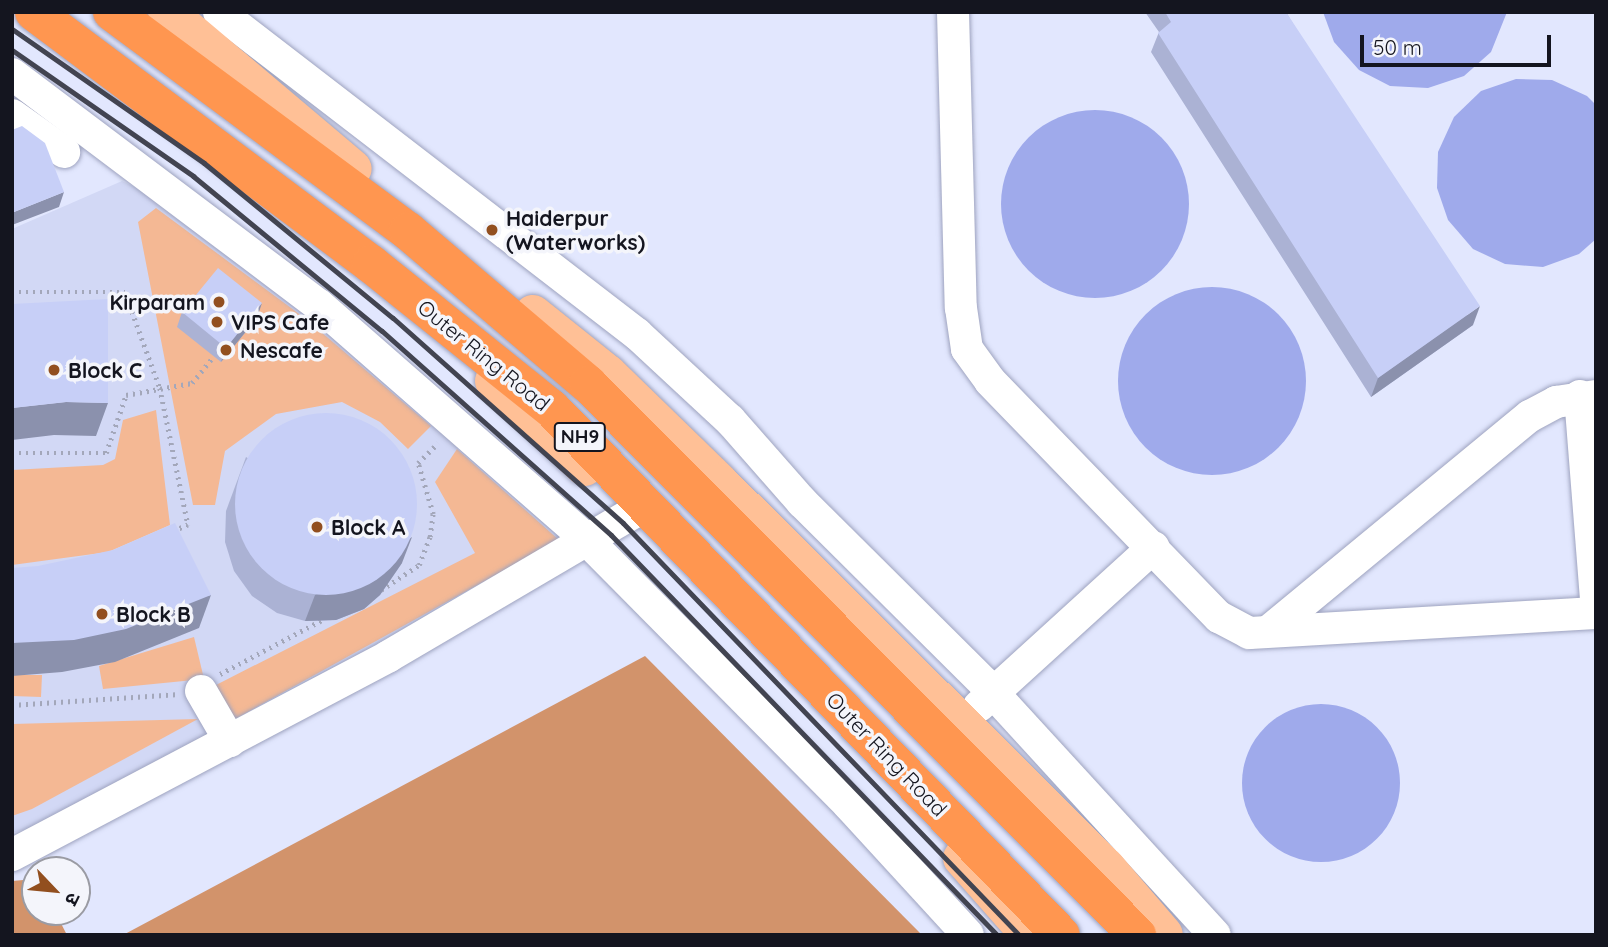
<!DOCTYPE html>
<html>
<head>
<meta charset="utf-8">
<style>
  body { margin:0 }
  #map { position:relative; width:1608px; height:947px; overflow:hidden; background:#e2e7fe; font-family:Quicksand,"Noto Sans Devanagari",sans-serif }
  div>[style] { position:absolute }
  [style*='--x'] { left:calc(var(--x)*1px); top:calc(var(--y)*1px); width:calc(var(--w)*1px); rotate:calc(var(--a)*1deg) }
  .built>* { inset:0; background:#d2d8f5 }
  .green>* { inset:0; background:#f4b894 }
  .forest>* { inset:0; background:#d2936b }
  .water>* { inset:0; background:#9faaeb }
  .round { border-radius:50% }
  .path>* { height:4.5px; margin-top:-2.25px; transform-origin:0; background:repeating-linear-gradient(90deg,#a3a7ba 0 2px,transparent 0 7px) }
  .roads { filter:drop-shadow(0 0 2px #9ea3bf) drop-shadow(0 0 2px #9ea3bf) }
  .minor>* { height:32px; margin:-16px; padding:0 16px; transform-origin:16px; border-radius:16px; background:#fff }
  .major>* { height:38px; margin:-19px; padding:0 19px; transform-origin:19px; border-radius:19px; background:#ffc096 }
  .highway>* { height:38px; margin:-19px; padding:0 19px; transform-origin:19px; border-radius:19px; background:#ff9650 }
  .rail>* { height:5px; margin:-2.5px; padding:0 2.5px; transform-origin:2.5px; border-radius:2.5px; background:#424451 }
  .wall>* { inset:0; background:#abb2d4 }
  .shaded-wall>* { inset:0; background:#8b91ad }
  .building>* { inset:0; background:#c7cff7 }
  .dots>* { width:19px; height:19px; translate:-50% -50%; box-sizing:border-box; border:4px solid #f4f5fb; border-radius:50% }
  span { translate:-50% -50%; white-space:nowrap; text-align:center; line-height:1.15; -webkit-text-stroke:7px #f4f5fb; paint-order:stroke }
  .shield-label span { padding:2px 5px; background:#f4f5fb; border:2px solid; border-radius:5px; -webkit-text-stroke-width:0 }
  .shield-label { font-size:19px; color:#14151f; font-weight:700 }
  .poi-label { font-size:21px; color:#14151f; font-weight:700 }
  .left { translate:0 -50%; text-align:left }
  .right { translate:-100% -50%; text-align:right }
  .street-label { font-size:21px; color:#14151f }
  .frame { position:absolute; inset:0; border:14px solid #14151f; pointer-events:none }
  .north { position:absolute; left:21px; top:856px; width:70px; height:70px; box-sizing:border-box; background:#f4f5fb; border:2px solid #9a9ba3; border-radius:50%; rotate:116deg; font-size:19px; font-weight:700; line-height:28px; text-align:center; color:#14151f }
  .north::after { content:''; display:block; margin:auto; width:24px; height:32px; background:#924f1f; clip-path:polygon(50% 0,100% 100%,50% 72%,0 100%) }
  .scale { position:absolute; left:1360px; top:35px; width:191px; height:32px; box-sizing:border-box; border:4px solid #14151f; border-top:0; padding-left:9px; font-size:21px; line-height:24px; white-space:nowrap; color:#14151f; -webkit-text-stroke:5px #f4f5fb; paint-order:stroke }
</style>
</head>
<body>
<div id="map">
  <div class="built">
    <div style="clip-path:polygon(122px 181px,169px 204px,335px 333px,575px 538px,60px 820px,12px 833px,12px 229px)"></div>
  </div>
  <div class="green">
    <div style="clip-path:polygon(156px 208px,306px 319px,431px 426px,408px 449px,380px 422px,342px 402px,276px 414px,225px 451px,215px 505px,193px 505px,138px 222px)"></div>
    <div style="clip-path:polygon(156px 410px,170px 525px,108px 552px,12px 565px,12px 470px,103px 465px,115px 459px,123px 420px)"></div>
    <div style="clip-path:polygon(457px 449px,559px 540px,235px 719px,216px 685px,475px 553px,435px 482px)"></div>
    <div style="clip-path:polygon(194px 637px,204px 679px,103px 689px,99px 666px)"></div>
    <div style="clip-path:polygon(12px 675px,42px 675px,41px 697px,12px 696px)"></div>
    <div style="clip-path:polygon(198px 719px,32px 809px,12px 816px,12px 724px)"></div>
  </div>
  <div class="forest">
    <div style="clip-path:polygon(645px 656px,922px 935px,123px 935px)"></div>
    <div style="clip-path:polygon(35px 879px,35px 912px,55px 912px,67px 935px,12px 935px,12px 881px)"></div>
  </div>
  <div class="water">
    <div style="clip-path:polygon(1323px 12px,1507px 12px,1491px 52px,1464px 76px,1428px 88px,1390px 86px,1359px 70px,1334px 42px)"></div>
    <div style="clip-path:polygon(1516px 79px,1552px 80px,1587px 96px,1596px 105px,1596px 239px,1579px 254px,1543px 267px,1505px 264px,1473px 249px,1448px 220px,1437px 188px,1438px 152px,1454px 117px,1481px 91px)"></div>
    <div class="round" style="left:1001px;top:110px;width:188px;height:188px"></div>
    <div class="round" style="left:1118px;top:287px;width:188px;height:188px"></div>
    <div class="round" style="left:1242px;top:704px;width:158px;height:158px"></div>
  </div>
  <div class="path">
    <div style="--x:12;--y:292;--w:113;--a:0"></div>
    <div style="--x:125;--y:292;--w:102;--a:70"></div>
    <div style="--x:160;--y:388;--w:140;--a:78.4"></div>
    <div style="--x:188;--y:525;--w:15;--a:157"></div>
    <div style="--x:12;--y:453;--w:94;--a:0"></div>
    <div style="--x:106;--y:453;--w:61;--a:-71"></div>
    <div style="--x:126;--y:395;--w:67;--a:-10.3"></div>
    <div style="--x:192;--y:383;--w:33;--a:-51"></div>
    <div style="--x:381;--y:590;--w:45;--a:-33.3"></div>
    <div style="--x:419;--y:565;--w:30;--a:-69"></div>
    <div style="--x:430;--y:537;--w:23;--a:-83"></div>
    <div style="--x:433;--y:514;--w:53;--a:-106.4"></div>
    <div style="--x:418;--y:463;--w:28;--a:-45"></div>
    <div style="--x:220;--y:674;--w:118;--a:-27.9"></div>
    <div style="--x:12;--y:705;--w:164;--a:-3.8"></div>
  </div>
  <div class="roads">
    <div class="minor">
      <div style="--x:219;--y:12;--w:528;--a:37.61"></div>
      <div style="--x:637;--y:334;--w:127;--a:42.8"></div>
      <div style="--x:730;--y:420;--w:109;--a:48.7"></div>
      <div style="--x:802;--y:502;--w:258;--a:44.8"></div>
      <div style="--x:985;--y:684;--w:340;--a:47.5"></div>
      <div style="--x:953;--y:12;--w:296;--a:88.5"></div>
      <div style="--x:961;--y:308;--w:41;--a:81.7"></div>
      <div style="--x:967;--y:349;--w:39;--a:54"></div>
      <div style="--x:990;--y:381;--w:329;--a:45.9"></div>
      <div style="--x:1219;--y:617;--w:34;--a:28"></div>
      <div style="--x:1249;--y:633;--w:348;--a:-3.3"></div>
      <div style="--x:12;--y:74;--w:384;--a:37"></div>
      <div style="--x:319;--y:305;--w:355;--a:41.2"></div>
      <div style="--x:586;--y:539;--w:374;--a:45.3"></div>
      <div style="--x:849;--y:805;--w:176;--a:47.5"></div>
      <div style="--x:12;--y:115;--w:64;--a:35.4"></div>
      <div style="--x:1580;--y:396;--w:206;--a:85.5"></div>
      <div style="--x:1270;--y:630;--w:337;--a:-39.5"></div>
      <div style="--x:1530;--y:416;--w:30;--a:-28"></div>
      <div style="--x:1556;--y:402;--w:40;--a:-8.5"></div>
      <div style="--x:201;--y:691;--w:58;--a:59.9"></div>
      <div style="--x:979;--y:706;--w:236;--a:-42.3"></div>
      <div style="--x:12;--y:855;--w:426;--a:-27.8"></div>
      <div style="--x:389;--y:656;--w:283;--a:-30.4"></div>
    </div>
    <div class="major">
      <div style="--x:167;--y:12;--w:243;--a:40.2"></div>
      <div style="--x:533;--y:314;--w:96;--a:38.7"></div>
      <div style="--x:608;--y:374;--w:155;--a:44.2"></div>
      <div style="--x:719;--y:482;--w:546;--a:44.85"></div>
      <div style="--x:1106;--y:867;--w:89;--a:49.5"></div>
      <div style="--x:494;--y:381;--w:125;--a:43.4"></div>
      <div style="--x:962;--y:858;--w:103;--a:48.6"></div>
    </div>
    <div class="highway">
      <div style="--x:34;--y:12;--w:421;--a:36.8"></div>
      <div style="--x:371;--y:264;--w:231;--a:38.7"></div>
      <div style="--x:551;--y:408;--w:733;--a:45.94"></div>
      <div style="--x:112;--y:12;--w:368;--a:36.5"></div>
      <div style="--x:408;--y:231;--w:236;--a:40.4"></div>
      <div style="--x:588;--y:384;--w:778;--a:45.1"></div>
    </div>
  </div>
  <div class="rail">
    <div style="--x:12;--y:29;--w:234;--a:34.9"></div>
    <div style="--x:204;--y:163;--w:244;--a:39.4"></div>
    <div style="--x:393;--y:318;--w:308;--a:41.7"></div>
    <div style="--x:623;--y:523;--w:571;--a:46.13"></div>
    <div style="--x:12;--y:50;--w:221;--a:34.8"></div>
    <div style="--x:193;--y:176;--w:244;--a:39.4"></div>
    <div style="--x:382;--y:331;--w:307;--a:41.7"></div>
    <div style="--x:611;--y:535;--w:556;--a:46.02"></div>
  </div>
  <div class="wall">
    <div style="clip-path:polygon(1145px 12px,1286px 12px,1473px 325px,1371px 397px,1151px 52px,1159px 32px)"></div>
    <div style="clip-path:polygon(182px 312px,257px 318px,221px 362px,177px 327px)"></div>
    <div style="clip-path:polygon(246px 457px,402px 563px,380px 595px,364px 609px,336px 620px,305px 621px,277px 613px,252px 596px,234px 571px,225px 542px,226px 511px)"></div>
  </div>
  <div class="shaded-wall">
    <div style="clip-path:polygon(64px 192px,59px 207px,12px 225px,12px 218px,14px 212px)"></div>
    <div style="clip-path:polygon(262px 303px,257px 318px,221px 362px,226px 348px)"></div>
    <div style="clip-path:polygon(1480px 306px,1473px 325px,1371px 397px,1378px 378px)"></div>
    <div style="clip-path:polygon(66px 402px,108px 403px,96px 436px,54px 435px,12px 440px,12px 408px)"></div>
    <div style="clip-path:polygon(412px 537px,402px 563px,380px 595px,364px 609px,336px 620px,305px 621px,315px 595px)"></div>
    <div style="clip-path:polygon(211px 595px,199px 628px,115px 662px,62px 672px,12px 676px,12px 643px)"></div>
  </div>
  <div class="building">
    <div style="clip-path:polygon(1165px 12px,1286px 12px,1480px 306px,1378px 378px,1158px 33px,1171px 22px)"></div>
    <div style="clip-path:polygon(22px 126px,45px 143px,64px 192px,14px 212px,12px 206px,12px 130px)"></div>
    <div style="clip-path:polygon(218px 268px,262px 303px,226px 348px,182px 312px)"></div>
    <div style="clip-path:polygon(108px 299px,108px 403px,66px 402px,12px 408px,12px 304px)"></div>
    <div class="round" style="left:235px;top:413px;width:182px;height:182px"></div>
    <div style="clip-path:polygon(175px 523px,211px 595px,126px 629px,74px 640px,12px 643px,12px 568px,38px 566px,113px 550px)"></div>
  </div>
  <div class="dots">
    <div style="left:492px;top:230px;background:#924f1f"></div>
    <div style="left:219px;top:302px;background:#924f1f"></div>
    <div style="left:217px;top:322px;background:#924f1f"></div>
    <div style="left:226px;top:350px;background:#924f1f"></div>
    <div style="left:54px;top:370px;background:#924f1f"></div>
    <div style="left:317px;top:527px;background:#924f1f"></div>
    <div style="left:102px;top:614px;background:#924f1f"></div>
  </div>
  <div class="shield-label">
    <span style="left:580px;top:437px">NH9</span>
  </div>
  <div class="poi-label">
    <span class="left" style="left:506px;top:230px">Haiderpur<br>(Waterworks)</span>
    <span class="right" style="left:205px;top:302px">Kirparam</span>
    <span class="left" style="left:231px;top:322px">VIPS Cafe</span>
    <span class="left" style="left:240px;top:350px">Nescafe</span>
    <span class="left" style="left:68px;top:370px">Block C</span>
    <span class="left" style="left:331px;top:527px">Block A</span>
    <span class="left" style="left:116px;top:614px">Block B</span>
  </div>
  <div class="street-label">
    <span style="left:484px;top:355px;rotate:39deg">Outer Ring Road</span>
    <span style="left:887px;top:754px;rotate:46deg">Outer Ring Road</span>
  </div>
  <div class="frame"></div>
  <div class="north">उ</div>
  <div class="scale">50 m</div>
</div>
</body>
</html>
